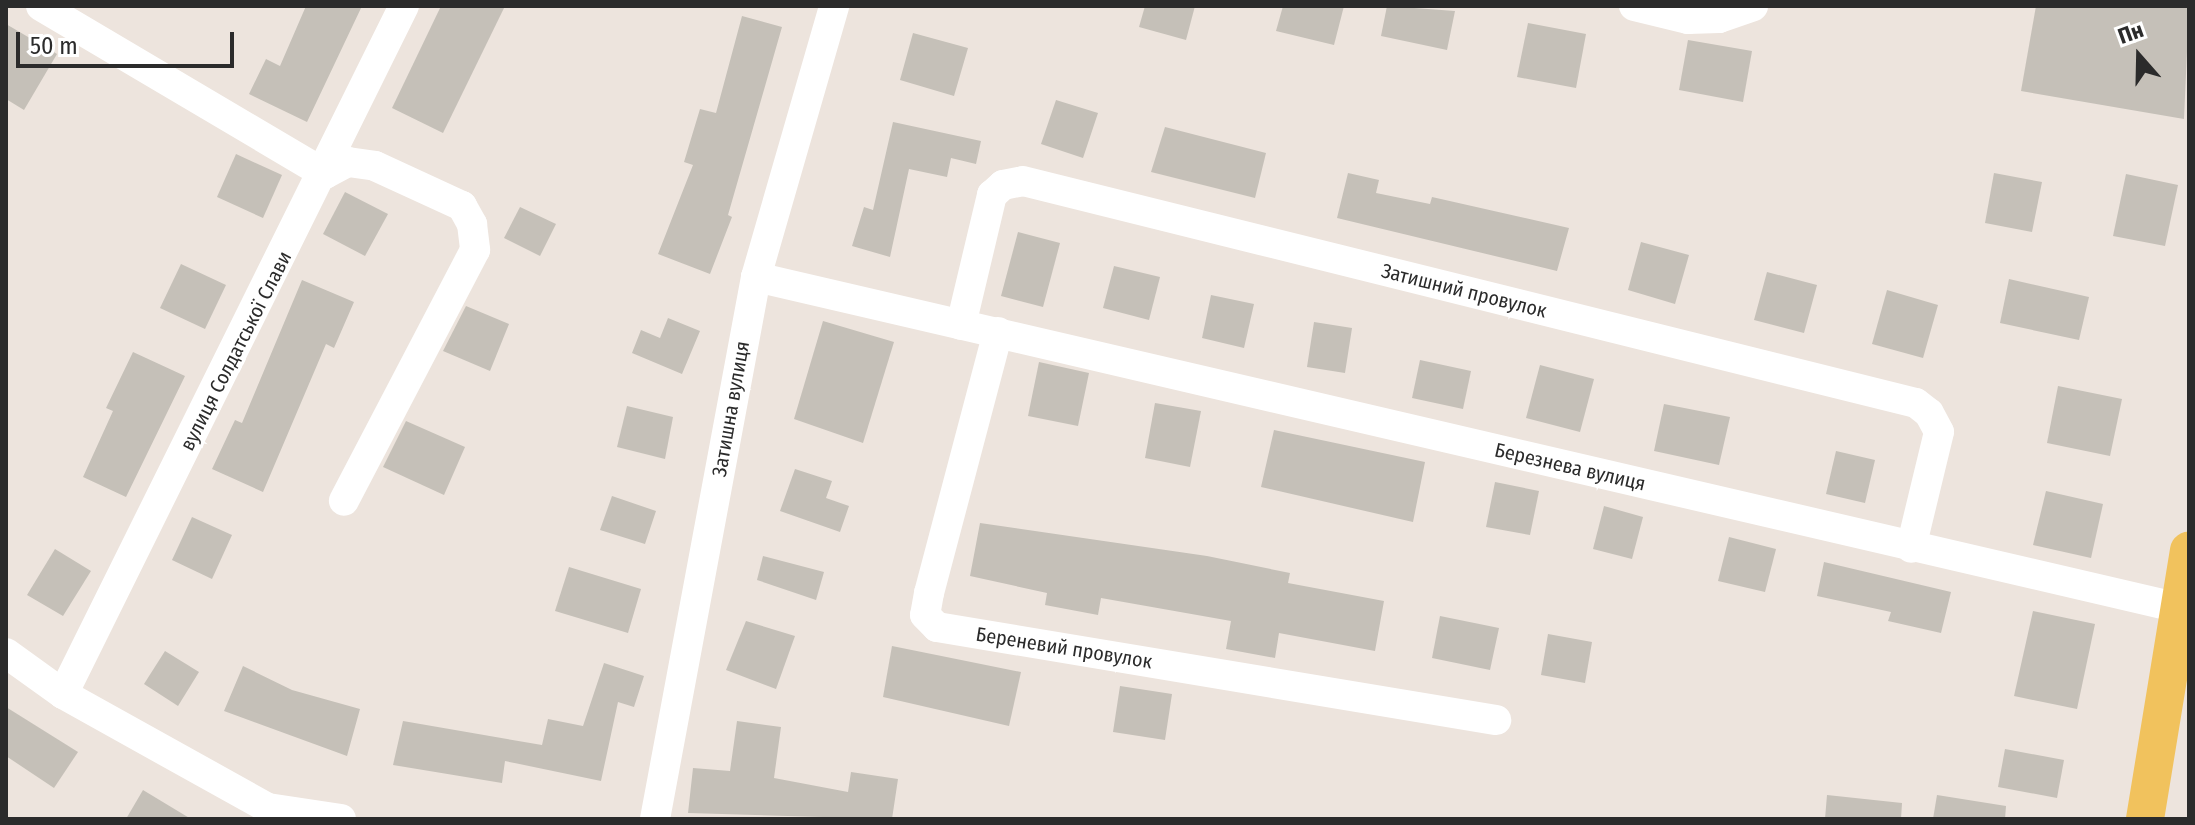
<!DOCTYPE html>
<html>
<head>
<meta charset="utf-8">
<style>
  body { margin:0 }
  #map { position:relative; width:2195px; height:825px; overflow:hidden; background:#ede4dd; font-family:"Fira Sans Condensed",sans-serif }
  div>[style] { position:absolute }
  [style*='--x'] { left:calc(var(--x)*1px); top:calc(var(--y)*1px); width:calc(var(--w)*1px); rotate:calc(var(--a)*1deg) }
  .building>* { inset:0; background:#c5c0b8 }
  .minor>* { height:30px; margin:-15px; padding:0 15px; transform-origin:15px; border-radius:15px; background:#fff }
  .major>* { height:38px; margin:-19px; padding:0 19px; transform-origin:19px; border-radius:19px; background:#f1c25d }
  span { translate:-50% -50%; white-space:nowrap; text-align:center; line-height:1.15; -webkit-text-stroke:6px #fff; paint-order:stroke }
  .street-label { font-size:20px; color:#2b2b2b }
  .frame { position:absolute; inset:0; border:8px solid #2b2b2b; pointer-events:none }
  .north { position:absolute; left:2099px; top:16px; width:80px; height:80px; -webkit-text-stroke:6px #fff; paint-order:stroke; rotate:340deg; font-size:22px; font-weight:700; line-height:32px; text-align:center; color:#2b2b2b }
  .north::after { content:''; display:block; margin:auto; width:28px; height:36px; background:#2b2b2b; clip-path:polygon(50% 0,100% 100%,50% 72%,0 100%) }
  .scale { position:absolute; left:16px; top:32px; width:218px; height:36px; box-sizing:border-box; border:4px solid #2b2b2b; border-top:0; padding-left:10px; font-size:24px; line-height:28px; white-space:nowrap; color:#2b2b2b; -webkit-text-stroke:6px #fff; paint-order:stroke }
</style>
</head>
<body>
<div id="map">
  <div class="building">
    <div style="clip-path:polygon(306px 6px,362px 6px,307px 122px,249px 94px,266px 59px,280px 66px)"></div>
    <div style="clip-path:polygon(441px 6px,505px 6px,443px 133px,392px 108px)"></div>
    <div style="clip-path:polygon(1145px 6px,1195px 6px,1186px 40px,1139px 27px)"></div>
    <div style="clip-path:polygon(1283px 6px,1344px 6px,1334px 45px,1276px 31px)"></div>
    <div style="clip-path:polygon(1387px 6px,1455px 11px,1447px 50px,1381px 36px)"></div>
    <div style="clip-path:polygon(2036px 6px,2189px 6px,2184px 119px,2021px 91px)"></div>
    <div style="clip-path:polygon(742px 16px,782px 27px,728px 215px,732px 217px,710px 274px,658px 254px,693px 165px,684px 162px,700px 109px,716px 113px)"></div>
    <div style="clip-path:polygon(1528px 23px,1586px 34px,1576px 88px,1517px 77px)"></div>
    <div style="clip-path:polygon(6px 24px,57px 54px,24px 110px,6px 99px)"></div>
    <div style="clip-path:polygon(913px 33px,968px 48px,954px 96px,900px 80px)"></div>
    <div style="clip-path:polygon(1688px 40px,1752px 51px,1743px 102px,1679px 90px)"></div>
    <div style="clip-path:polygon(1056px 100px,1098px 113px,1083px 158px,1041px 144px)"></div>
    <div style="clip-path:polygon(893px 122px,981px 141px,976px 164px,951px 158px,947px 177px,909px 169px,890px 257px,852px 246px,864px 207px,873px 210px)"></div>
    <div style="clip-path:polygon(1165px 127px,1266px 153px,1255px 198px,1151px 172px)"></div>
    <div style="clip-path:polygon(236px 154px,282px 175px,263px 218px,217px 197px)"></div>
    <div style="clip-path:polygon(1348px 173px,1379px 180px,1376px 193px,1430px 204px,1432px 197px,1569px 228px,1557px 271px,1337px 218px)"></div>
    <div style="clip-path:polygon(1994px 173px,2042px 182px,2032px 232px,1985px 223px)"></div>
    <div style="clip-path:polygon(2126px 174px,2178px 185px,2165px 246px,2113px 236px)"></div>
    <div style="clip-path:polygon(345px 192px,388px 214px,365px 256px,323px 234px)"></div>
    <div style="clip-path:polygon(520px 207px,556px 224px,540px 256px,504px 238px)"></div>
    <div style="clip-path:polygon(1018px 232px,1060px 243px,1043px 307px,1001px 296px)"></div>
    <div style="clip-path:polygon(1641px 242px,1689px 255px,1675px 304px,1628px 290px)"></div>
    <div style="clip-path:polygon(181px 264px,226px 285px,205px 329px,160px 308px)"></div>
    <div style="clip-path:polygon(1114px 266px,1160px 277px,1149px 320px,1103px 308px)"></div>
    <div style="clip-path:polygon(1767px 272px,1817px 285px,1804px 333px,1754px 320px)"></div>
    <div style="clip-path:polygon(2009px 279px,2089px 297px,2079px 340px,2000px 323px)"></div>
    <div style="clip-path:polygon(302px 280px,354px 302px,334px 348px,326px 344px,263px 492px,212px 469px,235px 420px,242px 423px)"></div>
    <div style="clip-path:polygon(1887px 290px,1938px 305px,1923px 358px,1872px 344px)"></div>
    <div style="clip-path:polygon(1211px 295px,1254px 304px,1244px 348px,1202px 338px)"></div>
    <div style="clip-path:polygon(466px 306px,509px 324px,490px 371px,443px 351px)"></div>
    <div style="clip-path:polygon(668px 318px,700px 331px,682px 374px,632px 353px,641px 330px,660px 338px)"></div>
    <div style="clip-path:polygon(823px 321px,894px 342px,863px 443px,794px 419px)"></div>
    <div style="clip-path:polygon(1314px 322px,1352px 328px,1345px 373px,1307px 367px)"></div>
    <div style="clip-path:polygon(133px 352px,185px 376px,126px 497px,83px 477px,113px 411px,106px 408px)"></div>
    <div style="clip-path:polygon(1420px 360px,1471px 371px,1463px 409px,1412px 398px)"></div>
    <div style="clip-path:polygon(1039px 362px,1089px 373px,1078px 426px,1028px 416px)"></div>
    <div style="clip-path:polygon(1540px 365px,1594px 379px,1580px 432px,1526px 418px)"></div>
    <div style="clip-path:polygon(2058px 386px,2122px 399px,2110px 456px,2047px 443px)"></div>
    <div style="clip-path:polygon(1155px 403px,1201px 411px,1190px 467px,1145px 458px)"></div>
    <div style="clip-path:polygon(1664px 404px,1730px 417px,1719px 465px,1654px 451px)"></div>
    <div style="clip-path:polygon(627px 406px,673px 417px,665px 459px,617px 447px)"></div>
    <div style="clip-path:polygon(406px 421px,465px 447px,444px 495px,383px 467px)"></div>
    <div style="clip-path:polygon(1274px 430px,1425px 462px,1413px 522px,1261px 487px)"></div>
    <div style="clip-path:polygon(1836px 451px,1875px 460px,1865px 503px,1826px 494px)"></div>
    <div style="clip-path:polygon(795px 469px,832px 481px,826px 498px,849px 506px,840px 532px,780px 511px)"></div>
    <div style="clip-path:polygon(1495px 482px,1539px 491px,1530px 535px,1486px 527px)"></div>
    <div style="clip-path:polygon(2046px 491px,2103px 504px,2091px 558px,2033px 545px)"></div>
    <div style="clip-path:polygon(612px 496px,656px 511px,645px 544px,600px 530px)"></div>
    <div style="clip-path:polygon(1604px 506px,1643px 517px,1632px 559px,1593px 549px)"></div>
    <div style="clip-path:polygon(192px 517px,232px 535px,212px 579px,172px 560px)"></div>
    <div style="clip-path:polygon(980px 523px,1207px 556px,1290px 573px,1288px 583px,1384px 601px,1375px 651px,1279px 633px,1275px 658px,1226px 649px,1231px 621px,1101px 598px,1098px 615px,1045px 605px,1047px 593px,970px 576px)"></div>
    <div style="clip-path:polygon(1729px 537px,1776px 549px,1765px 592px,1718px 581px)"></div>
    <div style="clip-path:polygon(55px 549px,91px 571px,63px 616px,27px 595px)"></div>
    <div style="clip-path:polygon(763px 556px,824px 572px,816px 600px,757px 580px)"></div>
    <div style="clip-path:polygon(1824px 562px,1951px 592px,1941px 633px,1888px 621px,1891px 612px,1817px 596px)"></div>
    <div style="clip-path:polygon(569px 567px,641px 589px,628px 633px,555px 611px)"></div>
    <div style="clip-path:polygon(2033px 611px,2095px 624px,2077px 709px,2014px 696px)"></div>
    <div style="clip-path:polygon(1440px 616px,1499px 628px,1490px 670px,1432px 658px)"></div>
    <div style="clip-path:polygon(746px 621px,795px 636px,776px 689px,726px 670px)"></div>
    <div style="clip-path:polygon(1548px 634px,1592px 642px,1585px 683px,1541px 675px)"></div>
    <div style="clip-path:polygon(892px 646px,1021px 672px,1009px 726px,883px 697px)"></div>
    <div style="clip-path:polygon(165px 651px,199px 672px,178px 706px,144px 684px)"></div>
    <div style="clip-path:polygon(604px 663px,644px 676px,634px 707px,618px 702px,601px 781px,505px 761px,502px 783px,393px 765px,403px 721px,542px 745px,548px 719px,583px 726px)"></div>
    <div style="clip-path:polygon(243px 666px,292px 690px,360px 709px,347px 756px,224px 711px)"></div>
    <div style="clip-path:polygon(1120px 686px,1172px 694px,1165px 740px,1113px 732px)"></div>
    <div style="clip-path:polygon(6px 707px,78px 752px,54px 788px,6px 756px)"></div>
    <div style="clip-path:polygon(737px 721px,781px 727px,774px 778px,848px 792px,851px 772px,898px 779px,892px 819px,688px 813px,693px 768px,730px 771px)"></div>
    <div style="clip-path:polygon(2005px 749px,2064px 760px,2057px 798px,1998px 787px)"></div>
    <div style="clip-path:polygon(143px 790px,191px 819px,126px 819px)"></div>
    <div style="clip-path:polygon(1827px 795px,1902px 803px,1901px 819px,1825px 819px)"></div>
    <div style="clip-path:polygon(1937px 795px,2006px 806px,2005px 819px,1933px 819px)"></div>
  </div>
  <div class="minor">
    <div style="--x:41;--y:6;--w:330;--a:30.6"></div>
    <div style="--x:325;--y:174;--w:26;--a:-28"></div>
    <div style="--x:348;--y:162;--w:27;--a:8"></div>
    <div style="--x:375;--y:166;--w:96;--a:24.7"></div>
    <div style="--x:462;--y:206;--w:21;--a:61"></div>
    <div style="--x:472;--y:224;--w:26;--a:83"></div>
    <div style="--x:475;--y:250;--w:283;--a:117.6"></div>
    <div style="--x:1634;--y:6;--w:56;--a:13.5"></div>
    <div style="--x:1688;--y:19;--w:31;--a:-2"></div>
    <div style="--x:1719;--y:18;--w:36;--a:-19"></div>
    <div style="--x:756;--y:277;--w:1461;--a:13.09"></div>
    <div style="--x:961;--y:325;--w:134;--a:-76.6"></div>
    <div style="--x:992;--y:195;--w:15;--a:-42"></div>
    <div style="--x:1003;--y:185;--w:20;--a:-11"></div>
    <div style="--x:1023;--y:181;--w:920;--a:13.96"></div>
    <div style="--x:1916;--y:403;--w:16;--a:38"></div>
    <div style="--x:1929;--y:413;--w:21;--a:62"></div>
    <div style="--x:1939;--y:432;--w:119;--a:103.6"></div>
    <div style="--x:998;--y:332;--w:270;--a:104.8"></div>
    <div style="--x:929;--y:593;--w:22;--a:100"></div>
    <div style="--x:925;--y:615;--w:17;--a:45"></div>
    <div style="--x:937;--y:627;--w:567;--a:9.45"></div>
    <div style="--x:6;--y:653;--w:70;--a:35.7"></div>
    <div style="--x:63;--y:694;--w:235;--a:29.1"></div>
    <div style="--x:268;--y:808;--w:74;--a:8.6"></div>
    <div style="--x:63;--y:694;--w:768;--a:-63.64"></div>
    <div style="--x:655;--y:819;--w:551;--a:-79.44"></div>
    <div style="--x:756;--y:277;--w:282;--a:-73.9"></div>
  </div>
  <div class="major">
    <div style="--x:2145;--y:819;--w:272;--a:-80.7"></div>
  </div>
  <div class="street-label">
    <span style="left:1464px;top:291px;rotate:14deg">Затишний провулок</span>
    <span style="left:236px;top:351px;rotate:-63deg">вулиця Солдатської Слави</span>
    <span style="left:731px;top:409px;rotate:-80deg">Затишна вулиця</span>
    <span style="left:1570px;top:467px;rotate:13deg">Березнева вулиця</span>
    <span style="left:1064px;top:648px;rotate:9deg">Береневий провулок</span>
  </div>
  <div class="frame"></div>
  <div class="north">Пн</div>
  <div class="scale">50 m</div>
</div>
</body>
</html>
